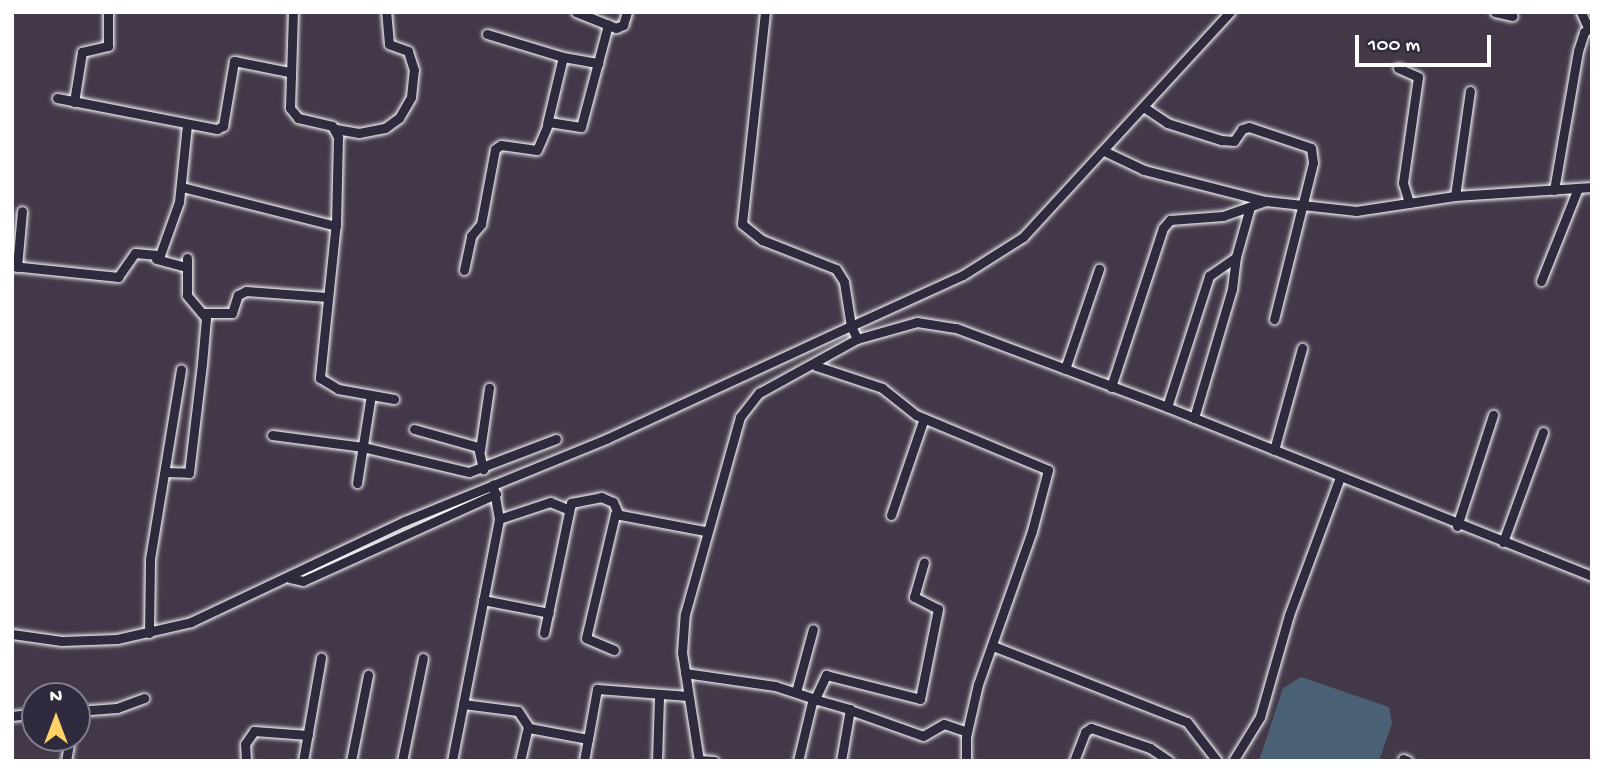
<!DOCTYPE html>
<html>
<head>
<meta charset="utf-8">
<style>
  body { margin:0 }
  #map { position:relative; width:1604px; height:773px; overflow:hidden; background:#433848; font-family:"Gochi Hand",sans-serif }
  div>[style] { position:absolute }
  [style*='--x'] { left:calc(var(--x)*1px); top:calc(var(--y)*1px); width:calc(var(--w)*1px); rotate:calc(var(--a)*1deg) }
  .water>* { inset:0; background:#4a6175 }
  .roads { filter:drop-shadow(0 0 2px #fff) drop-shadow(0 0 2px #fff) }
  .minor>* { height:9px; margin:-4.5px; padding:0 4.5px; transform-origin:4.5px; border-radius:4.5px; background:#2f2a3d }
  span { translate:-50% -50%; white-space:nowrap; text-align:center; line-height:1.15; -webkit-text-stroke:6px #2f2a3d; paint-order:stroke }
  .frame { position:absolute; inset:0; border:14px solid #fff; pointer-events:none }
  .north { position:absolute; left:21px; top:682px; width:70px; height:70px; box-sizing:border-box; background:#2f2a3d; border:2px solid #827f8b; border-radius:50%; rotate:0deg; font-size:19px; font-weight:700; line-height:28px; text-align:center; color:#fff }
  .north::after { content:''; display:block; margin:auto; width:24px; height:32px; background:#ffd166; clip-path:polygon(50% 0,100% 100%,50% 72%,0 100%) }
  .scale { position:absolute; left:1355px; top:35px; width:136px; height:32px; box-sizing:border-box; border:4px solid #fff; border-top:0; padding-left:9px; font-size:21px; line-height:24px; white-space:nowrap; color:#fff; -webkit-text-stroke:5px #2f2a3d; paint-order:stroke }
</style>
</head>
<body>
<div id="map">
  <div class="water">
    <div style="clip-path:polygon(1301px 677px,1389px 707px,1392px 723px,1379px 761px,1259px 761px,1283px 688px)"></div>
  </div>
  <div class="roads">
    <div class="minor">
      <div style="--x:293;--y:12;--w:96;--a:91.8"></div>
      <div style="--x:290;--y:108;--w:13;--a:51"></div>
      <div style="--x:298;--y:118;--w:35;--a:13"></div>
      <div style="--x:332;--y:126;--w:13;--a:61"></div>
      <div style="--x:338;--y:137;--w:85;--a:91.3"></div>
      <div style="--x:336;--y:222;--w:157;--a:95.9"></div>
      <div style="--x:320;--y:378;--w:21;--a:31"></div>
      <div style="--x:338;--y:389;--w:57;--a:10.1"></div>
      <div style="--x:576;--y:12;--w:43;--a:21.8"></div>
      <div style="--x:616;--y:28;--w:8;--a:-23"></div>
      <div style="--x:623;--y:25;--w:14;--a:-73"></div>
      <div style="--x:765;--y:12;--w:213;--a:96.2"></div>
      <div style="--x:742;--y:224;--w:26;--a:39"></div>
      <div style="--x:762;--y:240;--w:79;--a:21.4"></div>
      <div style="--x:836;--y:269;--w:15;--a:58"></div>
      <div style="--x:844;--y:282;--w:45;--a:81"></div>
      <div style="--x:851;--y:326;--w:123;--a:-24.5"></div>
      <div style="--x:963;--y:275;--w:71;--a:-32.3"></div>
      <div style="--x:1023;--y:237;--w:306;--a:-47.4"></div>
      <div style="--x:1495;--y:12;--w:18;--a:13"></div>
      <div style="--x:1581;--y:12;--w:17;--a:66"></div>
      <div style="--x:487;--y:34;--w:79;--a:16.8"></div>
      <div style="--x:1398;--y:68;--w:22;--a:24"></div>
      <div style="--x:1418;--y:77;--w:107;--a:98.1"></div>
      <div style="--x:1403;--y:183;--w:21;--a:73"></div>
      <div style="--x:57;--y:98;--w:163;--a:11"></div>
      <div style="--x:217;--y:129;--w:7;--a:-27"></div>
      <div style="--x:223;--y:126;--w:66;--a:-80.4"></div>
      <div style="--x:234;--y:61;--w:56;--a:11.3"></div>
      <div style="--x:74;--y:102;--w:51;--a:-80.9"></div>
      <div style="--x:82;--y:52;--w:27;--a:-13"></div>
      <div style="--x:108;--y:46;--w:34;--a:-90"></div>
      <div style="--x:1145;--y:108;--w:27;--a:34"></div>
      <div style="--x:1167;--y:123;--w:57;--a:17.5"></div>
      <div style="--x:1221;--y:140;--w:13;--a:4"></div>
      <div style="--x:1234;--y:141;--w:14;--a:-56"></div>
      <div style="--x:1242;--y:129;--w:7;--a:-16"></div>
      <div style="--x:1249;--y:127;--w:65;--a:18.7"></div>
      <div style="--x:1311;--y:148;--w:15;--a:82"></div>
      <div style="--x:1313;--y:163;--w:161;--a:104"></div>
      <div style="--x:547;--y:124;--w:69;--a:-76.6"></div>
      <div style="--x:563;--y:57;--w:36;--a:10"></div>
      <div style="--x:336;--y:129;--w:23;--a:10"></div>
      <div style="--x:359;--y:133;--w:26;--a:-11"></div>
      <div style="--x:385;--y:128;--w:17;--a:-36"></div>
      <div style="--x:399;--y:118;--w:24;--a:-60"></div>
      <div style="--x:411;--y:97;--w:27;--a:-84"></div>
      <div style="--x:414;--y:70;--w:20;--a:-108"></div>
      <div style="--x:408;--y:51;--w:20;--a:-160"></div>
      <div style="--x:389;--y:44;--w:32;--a:-95"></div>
      <div style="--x:1104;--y:151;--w:44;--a:25.4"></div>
      <div style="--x:1144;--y:170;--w:125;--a:14.4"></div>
      <div style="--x:182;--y:187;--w:159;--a:14.2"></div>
      <div style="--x:1554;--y:190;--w:141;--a:-80.2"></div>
      <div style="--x:1578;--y:51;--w:20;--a:-72"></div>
      <div style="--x:1584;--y:32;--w:9;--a:-32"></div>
      <div style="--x:1455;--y:196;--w:106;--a:-81.9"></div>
      <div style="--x:156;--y:259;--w:31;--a:15"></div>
      <div style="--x:12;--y:266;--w:107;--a:5.9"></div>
      <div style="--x:118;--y:277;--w:29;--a:-55"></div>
      <div style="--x:135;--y:253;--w:25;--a:5"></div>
      <div style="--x:160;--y:255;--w:56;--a:-70.3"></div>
      <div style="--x:179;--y:202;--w:78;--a:-84.1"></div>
      <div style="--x:17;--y:267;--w:56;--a:-84.9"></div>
      <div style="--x:464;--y:270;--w:35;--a:-78"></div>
      <div style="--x:471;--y:236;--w:16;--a:-50"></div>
      <div style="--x:481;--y:224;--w:76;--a:-79.4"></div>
      <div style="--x:495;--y:149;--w:7;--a:-34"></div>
      <div style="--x:501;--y:145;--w:36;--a:8"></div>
      <div style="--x:537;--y:150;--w:30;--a:-67"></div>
      <div style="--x:549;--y:122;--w:32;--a:9"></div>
      <div style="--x:581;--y:127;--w:106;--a:-75.2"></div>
      <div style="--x:1541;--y:281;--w:100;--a:-68.3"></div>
      <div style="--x:204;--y:313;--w:28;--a:0"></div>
      <div style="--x:232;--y:313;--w:19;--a:-72"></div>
      <div style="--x:238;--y:295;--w:9;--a:-27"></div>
      <div style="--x:246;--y:291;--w:81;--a:4.2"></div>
      <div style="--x:816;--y:366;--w:70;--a:18.4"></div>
      <div style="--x:882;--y:388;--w:43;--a:38.5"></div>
      <div style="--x:916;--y:415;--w:143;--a:22.6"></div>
      <div style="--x:1048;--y:470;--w:63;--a:104.7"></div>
      <div style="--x:1032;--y:531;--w:162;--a:109.4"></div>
      <div style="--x:978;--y:684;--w:54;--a:102.8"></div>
      <div style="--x:966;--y:737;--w:24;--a:90"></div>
      <div style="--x:1065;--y:369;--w:106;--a:-71.2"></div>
      <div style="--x:1111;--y:387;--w:167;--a:-71.9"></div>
      <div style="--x:1163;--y:228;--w:11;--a:-49"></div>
      <div style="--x:1170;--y:220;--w:53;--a:-4.3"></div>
      <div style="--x:1223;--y:216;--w:46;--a:-19.2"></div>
      <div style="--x:1266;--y:201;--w:91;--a:6.3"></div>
      <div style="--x:1356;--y:211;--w:100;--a:-8.6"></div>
      <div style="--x:1455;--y:196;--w:137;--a:-3.8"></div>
      <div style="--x:1167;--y:407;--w:138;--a:-72.2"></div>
      <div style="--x:1209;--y:276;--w:33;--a:-35"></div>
      <div style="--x:1236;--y:257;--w:52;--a:-74.4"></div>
      <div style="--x:1194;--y:418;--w:134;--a:-73.6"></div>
      <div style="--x:1232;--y:289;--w:32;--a:-83"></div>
      <div style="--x:414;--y:429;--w:66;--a:15.7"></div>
      <div style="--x:478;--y:447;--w:23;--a:77"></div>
      <div style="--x:272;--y:435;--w:92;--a:7.5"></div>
      <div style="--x:363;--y:447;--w:109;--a:13.3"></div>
      <div style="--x:469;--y:472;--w:93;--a:-20.8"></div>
      <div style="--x:480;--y:450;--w:63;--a:-81.7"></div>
      <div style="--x:1274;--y:450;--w:106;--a:-74.6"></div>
      <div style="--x:165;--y:472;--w:24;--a:2"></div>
      <div style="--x:189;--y:473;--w:110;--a:-83.2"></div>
      <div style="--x:202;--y:364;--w:46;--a:-85"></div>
      <div style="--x:206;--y:318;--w:30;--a:-130"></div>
      <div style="--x:187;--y:295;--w:37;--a:-90"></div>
      <div style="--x:357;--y:483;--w:89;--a:-81"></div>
      <div style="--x:891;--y:515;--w:102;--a:-71.2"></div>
      <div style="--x:499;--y:519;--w:54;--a:-18.4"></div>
      <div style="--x:550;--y:502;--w:18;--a:22"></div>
      <div style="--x:1457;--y:526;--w:117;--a:-72"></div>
      <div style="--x:1503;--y:542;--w:117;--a:-70"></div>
      <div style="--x:290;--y:578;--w:13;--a:13"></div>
      <div style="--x:303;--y:581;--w:212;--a:-24.3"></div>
      <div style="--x:483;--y:600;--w:67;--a:11.1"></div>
      <div style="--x:149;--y:633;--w:74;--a:-89.2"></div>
      <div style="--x:150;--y:559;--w:192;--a:-80.7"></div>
      <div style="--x:544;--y:633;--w:133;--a:-78.3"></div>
      <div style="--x:571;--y:503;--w:31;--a:-11"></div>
      <div style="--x:601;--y:497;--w:13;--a:23"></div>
      <div style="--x:613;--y:502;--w:12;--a:66"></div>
      <div style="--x:12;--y:634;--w:50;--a:8"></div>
      <div style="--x:62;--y:641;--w:55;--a:-2.1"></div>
      <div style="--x:117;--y:639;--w:76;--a:-12.9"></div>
      <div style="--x:191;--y:622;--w:237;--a:-25.3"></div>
      <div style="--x:405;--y:521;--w:217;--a:-22.2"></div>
      <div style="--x:606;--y:439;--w:270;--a:-24.8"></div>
      <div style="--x:851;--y:326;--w:14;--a:65"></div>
      <div style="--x:993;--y:646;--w:208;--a:21.4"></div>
      <div style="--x:1187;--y:722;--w:49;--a:52.4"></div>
      <div style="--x:614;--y:650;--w:30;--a:-157"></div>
      <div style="--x:586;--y:638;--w:127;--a:-76.8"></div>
      <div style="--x:615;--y:514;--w:92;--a:10.7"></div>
      <div style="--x:685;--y:673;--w:91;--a:8.2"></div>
      <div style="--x:775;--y:686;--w:40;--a:18"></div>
      <div style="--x:813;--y:698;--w:65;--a:103.4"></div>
      <div style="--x:796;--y:692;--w:65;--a:-74.9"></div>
      <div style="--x:814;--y:699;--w:37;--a:16"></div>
      <div style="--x:850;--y:709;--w:53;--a:99.8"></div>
      <div style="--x:814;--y:701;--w:29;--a:-65"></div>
      <div style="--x:826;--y:675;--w:97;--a:14.3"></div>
      <div style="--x:920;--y:699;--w:92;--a:-78.7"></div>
      <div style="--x:938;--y:609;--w:27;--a:-153"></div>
      <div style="--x:914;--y:597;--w:36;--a:-74"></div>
      <div style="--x:463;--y:704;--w:55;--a:7.3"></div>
      <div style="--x:518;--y:711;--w:20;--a:57"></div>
      <div style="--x:529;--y:728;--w:60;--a:10.6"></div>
      <div style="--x:588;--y:739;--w:51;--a:-79.8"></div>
      <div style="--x:597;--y:689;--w:91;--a:4.4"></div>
      <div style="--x:850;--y:710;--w:77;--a:19.6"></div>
      <div style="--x:923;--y:736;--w:24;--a:-30"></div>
      <div style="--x:944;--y:724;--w:24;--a:19"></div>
      <div style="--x:77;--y:711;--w:40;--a:-4.3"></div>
      <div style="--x:117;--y:708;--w:29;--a:-20"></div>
      <div style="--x:12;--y:716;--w:23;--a:-7"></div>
      <div style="--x:1403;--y:759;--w:5;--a:22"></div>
      <div style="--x:699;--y:760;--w:15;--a:4"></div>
      <div style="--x:66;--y:761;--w:23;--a:-80"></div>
      <div style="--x:246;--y:761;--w:17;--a:-93"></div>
      <div style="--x:245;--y:744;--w:16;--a:-55"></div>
      <div style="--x:254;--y:731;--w:54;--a:4.2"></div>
      <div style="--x:303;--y:761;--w:105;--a:-80.1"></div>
      <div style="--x:351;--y:761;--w:88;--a:-78.8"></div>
      <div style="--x:402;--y:761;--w:105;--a:-78.5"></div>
      <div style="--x:452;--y:761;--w:247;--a:-79"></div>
      <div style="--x:499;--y:519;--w:35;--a:-100"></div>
      <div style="--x:520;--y:761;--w:35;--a:-77"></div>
      <div style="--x:584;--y:761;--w:22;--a:-80"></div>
      <div style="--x:657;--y:761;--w:65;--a:-88.2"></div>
      <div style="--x:699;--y:761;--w:109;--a:-98.9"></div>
      <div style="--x:682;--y:653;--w:39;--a:-86"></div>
      <div style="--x:685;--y:614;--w:205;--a:-74.4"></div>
      <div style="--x:740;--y:417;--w:31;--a:-52"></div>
      <div style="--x:759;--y:393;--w:112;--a:-28.9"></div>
      <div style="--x:857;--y:339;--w:62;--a:-15.8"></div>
      <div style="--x:917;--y:322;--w:39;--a:9"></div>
      <div style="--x:956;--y:328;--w:225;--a:20.5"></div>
      <div style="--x:1167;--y:407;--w:457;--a:21.7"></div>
      <div style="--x:1074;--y:761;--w:31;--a:-69"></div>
      <div style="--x:1085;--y:732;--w:7;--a:-34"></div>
      <div style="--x:1091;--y:728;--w:62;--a:18.7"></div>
      <div style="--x:1150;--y:748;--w:23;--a:34"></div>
      <div style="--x:1233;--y:761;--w:52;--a:-58.5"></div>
      <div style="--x:1260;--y:717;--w:106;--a:-74.1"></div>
      <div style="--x:1289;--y:615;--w:147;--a:-69.7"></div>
    </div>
  </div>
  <div class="frame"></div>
  <div class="north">N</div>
  <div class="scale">100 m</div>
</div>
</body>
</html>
